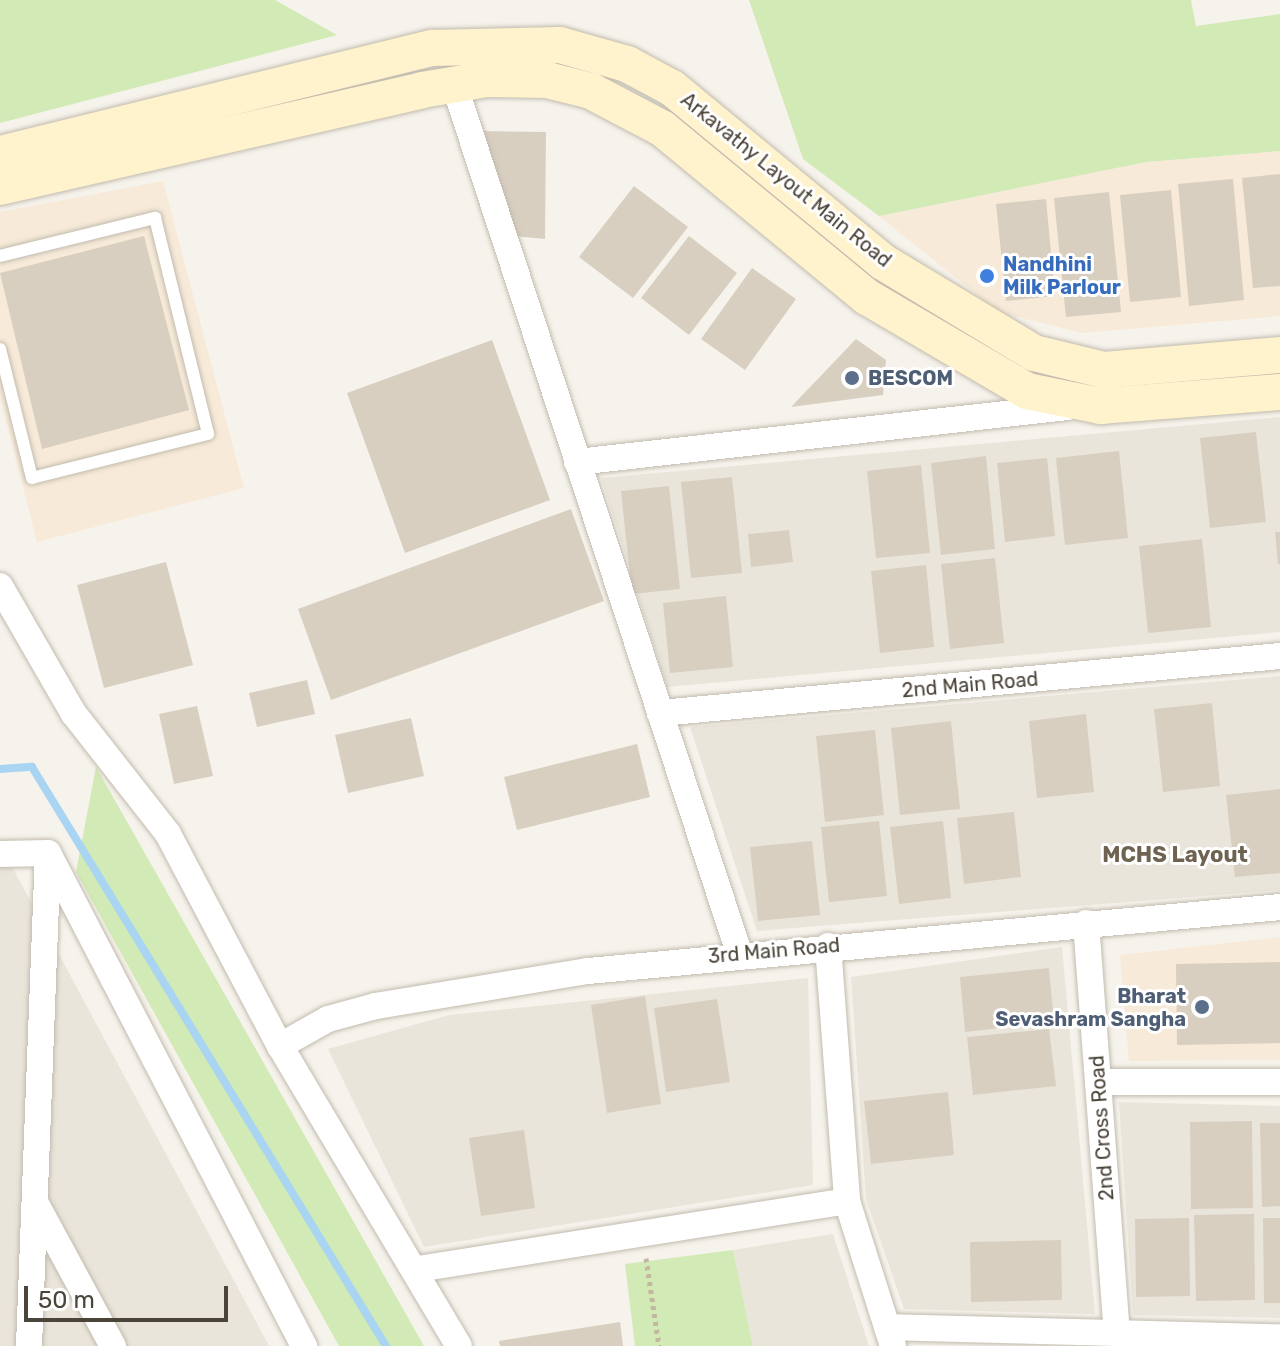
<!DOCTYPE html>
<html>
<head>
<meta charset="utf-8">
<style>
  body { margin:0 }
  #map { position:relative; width:1280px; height:1346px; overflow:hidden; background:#f6f3ec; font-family:Rubik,sans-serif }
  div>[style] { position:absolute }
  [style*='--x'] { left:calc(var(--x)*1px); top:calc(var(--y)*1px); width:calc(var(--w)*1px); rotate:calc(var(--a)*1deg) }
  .residential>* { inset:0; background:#eae5da }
  .commercial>* { inset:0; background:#f7ead8 }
  .green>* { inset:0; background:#d2eab5 }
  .stream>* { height:8px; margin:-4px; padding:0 4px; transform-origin:4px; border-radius:4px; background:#a9d4f2 }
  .building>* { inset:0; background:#d8cfc1 }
  .path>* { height:5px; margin-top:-2.5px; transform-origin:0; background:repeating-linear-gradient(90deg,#c4b79f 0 4px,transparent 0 8px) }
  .roads { filter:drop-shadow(0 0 2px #c2bbae) drop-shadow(0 0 2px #c2bbae) }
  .lane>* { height:12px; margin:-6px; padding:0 6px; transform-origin:6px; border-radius:6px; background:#fff }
  .street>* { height:26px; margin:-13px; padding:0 13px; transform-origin:13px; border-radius:13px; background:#fff }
  .secondary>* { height:36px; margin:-18px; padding:0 18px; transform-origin:18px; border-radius:18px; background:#fff3cd }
  .dots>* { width:22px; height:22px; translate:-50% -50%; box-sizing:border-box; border:4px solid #fff; border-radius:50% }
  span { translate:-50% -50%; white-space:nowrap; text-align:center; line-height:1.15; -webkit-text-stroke:6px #fff; paint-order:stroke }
  .street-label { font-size:20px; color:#4b4439 }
  .shop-label { font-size:20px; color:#366cbe; font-weight:700 }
  .left { translate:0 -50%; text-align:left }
  .service-label { font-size:20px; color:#4e5e75; font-weight:700 }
  .right { translate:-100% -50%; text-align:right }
  .neighbourhood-label { font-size:22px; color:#6e6250; font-weight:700 }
  .scale { position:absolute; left:24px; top:1286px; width:204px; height:36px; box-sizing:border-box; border:4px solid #4b4439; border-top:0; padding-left:10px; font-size:24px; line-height:28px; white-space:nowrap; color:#4b4439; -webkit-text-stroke:6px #fff; paint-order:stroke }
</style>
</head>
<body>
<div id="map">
  <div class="residential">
    <div style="clip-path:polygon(1280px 417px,1280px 632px,667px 687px,601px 478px)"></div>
    <div style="clip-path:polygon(1280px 676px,1280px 890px,757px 931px,690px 727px)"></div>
    <div style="clip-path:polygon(0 861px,9px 861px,269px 1346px,0 1346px)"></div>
    <div style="clip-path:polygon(1062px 947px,1095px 1314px,904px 1309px,866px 1199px,851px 977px)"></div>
    <div style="clip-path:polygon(808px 978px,813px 1185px,424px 1247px,328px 1049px,449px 1015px)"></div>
    <div style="clip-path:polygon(1119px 1102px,1280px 1106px,1280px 1318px,1133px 1315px)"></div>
    <div style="clip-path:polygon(833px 1234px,869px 1346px,753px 1346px,733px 1250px)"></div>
  </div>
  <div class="commercial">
    <div style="clip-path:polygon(1280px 151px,1280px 316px,1082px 333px,998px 312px,879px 216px,1146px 162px)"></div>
    <div style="clip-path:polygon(163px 181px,244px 488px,37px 542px,0 396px,0 212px)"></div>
    <div style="clip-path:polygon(1280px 937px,1280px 1060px,1129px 1061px,1120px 955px)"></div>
  </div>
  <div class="green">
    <div style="clip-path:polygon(0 0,275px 0,337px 35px,0 123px)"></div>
    <div style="clip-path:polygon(749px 0,1191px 0,1196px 26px,1280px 14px,1280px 151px,1146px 162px,879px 216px,803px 159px)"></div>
    <div style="clip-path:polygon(96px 767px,424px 1346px,339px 1346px,76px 872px)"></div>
    <div style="clip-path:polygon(733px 1250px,753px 1346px,635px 1346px,625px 1264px)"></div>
  </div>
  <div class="stream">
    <div style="--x:0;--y:769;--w:32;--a:-4"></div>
    <div style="--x:32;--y:767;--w:679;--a:58.56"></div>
  </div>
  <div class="building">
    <div style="clip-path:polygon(479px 131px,546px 132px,545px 239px,513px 236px)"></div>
    <div style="clip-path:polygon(1280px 174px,1280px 286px,1253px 288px,1242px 178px)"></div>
    <div style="clip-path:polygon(1233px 179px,1244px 300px,1189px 306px,1178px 184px)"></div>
    <div style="clip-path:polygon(634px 186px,688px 227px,633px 298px,579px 257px)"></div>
    <div style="clip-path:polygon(1171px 190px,1181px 297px,1130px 302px,1120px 195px)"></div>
    <div style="clip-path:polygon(1109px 192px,1121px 312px,1066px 317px,1054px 198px)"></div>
    <div style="clip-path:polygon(1046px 199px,1055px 296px,1006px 301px,996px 204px)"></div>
    <div style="clip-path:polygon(144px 236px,189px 410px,42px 449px,0 273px)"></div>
    <div style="clip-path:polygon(689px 236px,737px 273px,689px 335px,641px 298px)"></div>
    <div style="clip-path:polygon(752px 268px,796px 299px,745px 370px,701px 339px)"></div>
    <div style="clip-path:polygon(856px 339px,886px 360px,883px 395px,791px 407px)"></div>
    <div style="clip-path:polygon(492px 340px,550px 500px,405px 553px,347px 393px)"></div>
    <div style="clip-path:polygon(1256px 432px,1266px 522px,1210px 528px,1200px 438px)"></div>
    <div style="clip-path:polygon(1119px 451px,1128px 538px,1065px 545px,1056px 458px)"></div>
    <div style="clip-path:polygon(986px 456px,995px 549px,941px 555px,931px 463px)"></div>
    <div style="clip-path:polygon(1047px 458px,1055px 536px,1005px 542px,997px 463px)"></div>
    <div style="clip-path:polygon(921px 465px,930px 553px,876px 558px,867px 471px)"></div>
    <div style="clip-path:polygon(732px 477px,742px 573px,691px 578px,681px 482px)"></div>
    <div style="clip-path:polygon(669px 486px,680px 589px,632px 594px,621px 491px)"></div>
    <div style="clip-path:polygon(571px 509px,604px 601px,331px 700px,298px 609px)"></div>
    <div style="clip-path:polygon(789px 530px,793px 562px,751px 567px,748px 534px)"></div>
    <div style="clip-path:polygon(1275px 532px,1280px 532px,1280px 564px,1278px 564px)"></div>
    <div style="clip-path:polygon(1202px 539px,1211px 627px,1148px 633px,1139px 546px)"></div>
    <div style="clip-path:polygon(995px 558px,1004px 643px,950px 649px,941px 564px)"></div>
    <div style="clip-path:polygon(166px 562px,193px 665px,104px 688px,77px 585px)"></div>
    <div style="clip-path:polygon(926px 565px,934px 647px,880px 653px,871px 571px)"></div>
    <div style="clip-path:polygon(726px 596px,733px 667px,670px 673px,663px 603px)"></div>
    <div style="clip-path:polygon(307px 680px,315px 714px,257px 727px,249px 693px)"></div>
    <div style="clip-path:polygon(1212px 703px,1220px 786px,1163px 792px,1154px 709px)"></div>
    <div style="clip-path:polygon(197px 706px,213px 776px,174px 784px,159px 714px)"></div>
    <div style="clip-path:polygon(1086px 714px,1094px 792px,1037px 798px,1029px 721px)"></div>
    <div style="clip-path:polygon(411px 718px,424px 776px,348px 793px,335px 735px)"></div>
    <div style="clip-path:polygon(951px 721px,960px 809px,900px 815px,891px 728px)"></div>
    <div style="clip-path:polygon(875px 730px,884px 815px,825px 822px,816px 736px)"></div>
    <div style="clip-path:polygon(637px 744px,650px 797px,517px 830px,504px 777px)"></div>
    <div style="clip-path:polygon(1280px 789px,1280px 873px,1235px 877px,1226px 795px)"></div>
    <div style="clip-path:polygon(1014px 812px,1021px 877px,964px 884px,957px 818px)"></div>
    <div style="clip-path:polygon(879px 821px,887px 896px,829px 902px,821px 827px)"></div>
    <div style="clip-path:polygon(943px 821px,951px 898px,899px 904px,890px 827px)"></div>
    <div style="clip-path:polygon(812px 841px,820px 915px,758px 921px,750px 847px)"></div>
    <div style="clip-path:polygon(1280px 962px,1280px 1043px,1177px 1045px,1176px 964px)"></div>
    <div style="clip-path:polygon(1049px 968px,1054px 1022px,965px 1032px,960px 977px)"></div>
    <div style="clip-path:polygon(645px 996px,661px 1104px,607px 1113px,591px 1005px)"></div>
    <div style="clip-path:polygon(717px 999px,730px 1082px,666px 1092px,654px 1008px)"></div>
    <div style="clip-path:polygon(1049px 1029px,1056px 1086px,973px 1095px,967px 1037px)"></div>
    <div style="clip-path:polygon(948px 1092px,954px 1155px,871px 1164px,864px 1101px)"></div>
    <div style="clip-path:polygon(1252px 1121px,1253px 1208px,1191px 1209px,1190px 1122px)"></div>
    <div style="clip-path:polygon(1260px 1123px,1280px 1123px,1280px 1206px,1262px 1207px)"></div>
    <div style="clip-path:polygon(524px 1130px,535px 1208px,481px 1216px,469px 1138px)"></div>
    <div style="clip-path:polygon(1254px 1214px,1255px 1300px,1196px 1301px,1194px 1215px)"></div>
    <div style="clip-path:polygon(1189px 1218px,1190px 1296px,1136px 1297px,1135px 1219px)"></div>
    <div style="clip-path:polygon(1263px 1218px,1280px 1218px,1280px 1303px,1264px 1303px)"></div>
    <div style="clip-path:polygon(1061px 1240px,1062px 1300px,971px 1302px,970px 1242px)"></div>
    <div style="clip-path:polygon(620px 1322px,623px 1346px,500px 1346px,499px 1341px)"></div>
  </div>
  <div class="path">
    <div style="--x:646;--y:1258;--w:89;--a:81.6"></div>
  </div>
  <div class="roads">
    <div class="lane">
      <div style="--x:0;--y:256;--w:160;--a:-13.8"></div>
      <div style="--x:155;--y:218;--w:222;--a:76.2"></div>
      <div style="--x:208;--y:434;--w:181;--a:166"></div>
      <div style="--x:32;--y:478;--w:133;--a:-103.9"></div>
    </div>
    <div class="street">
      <div style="--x:454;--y:84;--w:915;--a:71.84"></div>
      <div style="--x:577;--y:462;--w:493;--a:-6.4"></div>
      <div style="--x:0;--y:586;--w:148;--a:60"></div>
      <div style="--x:74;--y:714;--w:152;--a:51.9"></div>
      <div style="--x:168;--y:834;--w:240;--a:62.2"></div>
      <div style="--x:280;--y:1046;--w:349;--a:59.2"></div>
      <div style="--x:660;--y:713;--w:623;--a:-5.25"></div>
      <div style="--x:48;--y:853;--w:556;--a:62.56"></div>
      <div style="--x:0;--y:854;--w:48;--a:-1.2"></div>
      <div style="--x:1086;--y:923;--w:411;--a:85.7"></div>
      <div style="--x:828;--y:946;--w:256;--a:85.7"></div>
      <div style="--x:847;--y:1201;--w:152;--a:72.4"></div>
      <div style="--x:280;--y:1046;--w:55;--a:-29.4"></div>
      <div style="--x:328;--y:1019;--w:50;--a:-15.2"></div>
      <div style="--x:376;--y:1006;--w:215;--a:-9.4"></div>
      <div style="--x:588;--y:971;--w:695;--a:-5.28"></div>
      <div style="--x:1098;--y:1082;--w:182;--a:0"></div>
      <div style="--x:35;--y:1202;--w:164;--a:61.6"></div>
      <div style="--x:418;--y:1269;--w:434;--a:-9"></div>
      <div style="--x:887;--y:1327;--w:393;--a:1.5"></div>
      <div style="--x:29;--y:1346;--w:489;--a:-87.8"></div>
    </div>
    <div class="secondary">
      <div style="--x:0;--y:154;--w:445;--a:-13.8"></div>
      <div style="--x:432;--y:48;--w:128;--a:-1.3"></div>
      <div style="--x:560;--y:45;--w:70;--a:15.8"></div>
      <div style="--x:627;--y:64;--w:51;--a:28.1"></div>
      <div style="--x:672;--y:88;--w:273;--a:39.5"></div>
      <div style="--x:883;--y:262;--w:176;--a:31.1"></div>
      <div style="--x:1034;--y:353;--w:72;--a:13.7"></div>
      <div style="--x:1104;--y:370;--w:177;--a:-4.9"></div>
      <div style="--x:0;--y:187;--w:433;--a:-12.9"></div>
      <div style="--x:422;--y:90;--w:67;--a:-9.5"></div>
      <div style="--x:488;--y:79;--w:59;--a:1"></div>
      <div style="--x:547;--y:80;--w:45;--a:14"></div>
      <div style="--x:591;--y:91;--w:81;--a:27.8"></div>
      <div style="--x:663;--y:129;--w:264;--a:39.5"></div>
      <div style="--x:867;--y:297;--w:186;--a:30.4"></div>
      <div style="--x:1027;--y:391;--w:76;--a:11.5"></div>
      <div style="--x:1101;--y:406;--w:180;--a:-4.5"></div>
    </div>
  </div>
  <div class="dots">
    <div style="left:987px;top:276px;background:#3f7fe0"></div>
    <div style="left:852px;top:378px;background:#5c6f8a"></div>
    <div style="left:1202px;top:1007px;background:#5c6f8a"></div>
  </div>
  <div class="street-label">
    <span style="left:786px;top:180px;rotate:39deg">Arkavathy Layout Main Road</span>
    <span style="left:970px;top:685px;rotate:-5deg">2nd Main Road</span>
    <span style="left:774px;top:951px;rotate:-5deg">3rd Main Road</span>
    <span style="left:1102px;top:1128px;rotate:-94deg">2nd Cross Road</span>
  </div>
  <div class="shop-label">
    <span class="left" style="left:1003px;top:276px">Nandhini<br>Milk Parlour</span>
  </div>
  <div class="service-label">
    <span class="left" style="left:868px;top:378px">BESCOM</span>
    <span class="right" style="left:1186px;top:1008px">Bharat<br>Sevashram Sangha</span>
  </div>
  <div class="neighbourhood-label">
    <span style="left:1175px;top:855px">MCHS Layout</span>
  </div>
  <div class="scale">50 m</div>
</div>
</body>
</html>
